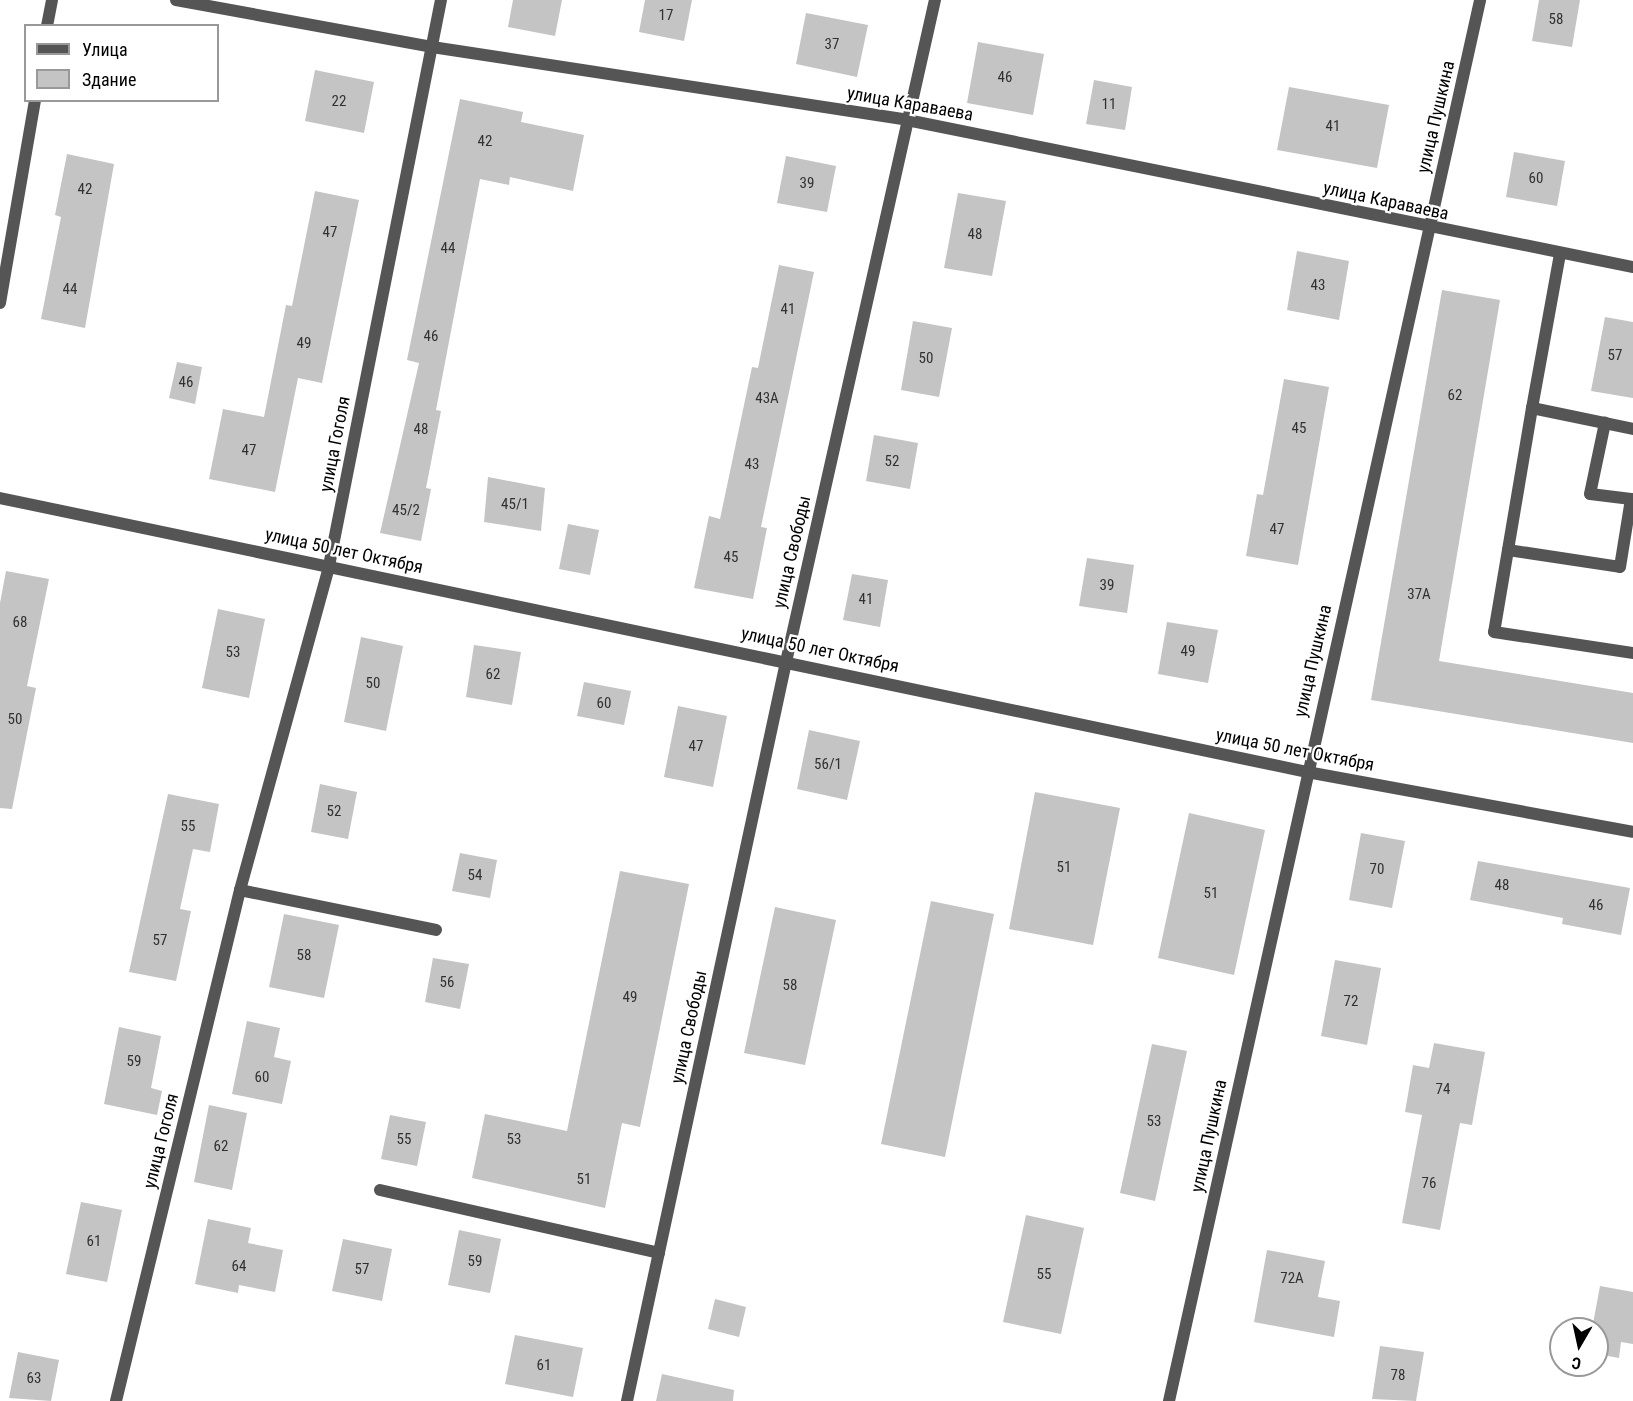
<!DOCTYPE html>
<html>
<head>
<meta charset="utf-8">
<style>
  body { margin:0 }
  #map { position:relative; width:1633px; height:1401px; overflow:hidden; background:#fff; font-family:"Roboto Condensed",sans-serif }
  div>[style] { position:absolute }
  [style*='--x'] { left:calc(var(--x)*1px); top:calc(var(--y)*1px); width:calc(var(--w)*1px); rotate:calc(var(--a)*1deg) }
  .building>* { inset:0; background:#c4c4c4 }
  .service>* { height:12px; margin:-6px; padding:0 6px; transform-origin:6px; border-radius:6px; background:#555 }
  .minor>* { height:12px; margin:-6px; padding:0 6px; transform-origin:6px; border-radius:6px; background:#555 }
  .tertiary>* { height:12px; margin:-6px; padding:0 6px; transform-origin:6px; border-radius:6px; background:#555 }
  span { translate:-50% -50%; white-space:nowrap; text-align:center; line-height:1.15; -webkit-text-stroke:4.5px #fff; paint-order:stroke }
  .number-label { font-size:15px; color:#313131 }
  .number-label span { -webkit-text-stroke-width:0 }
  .street-label { font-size:18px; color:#000 }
  .legend { position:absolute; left:24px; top:24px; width:195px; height:78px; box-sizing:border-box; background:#fff; border:2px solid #999; margin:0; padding:8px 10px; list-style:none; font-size:18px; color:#000 }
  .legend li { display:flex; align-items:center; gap:12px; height:30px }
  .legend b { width:30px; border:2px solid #999 }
  .north { position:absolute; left:1549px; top:1317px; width:60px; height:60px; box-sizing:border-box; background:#fff; border:2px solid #999; border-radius:50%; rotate:189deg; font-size:16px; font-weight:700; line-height:24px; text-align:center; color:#000 }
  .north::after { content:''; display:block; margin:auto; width:21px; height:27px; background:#000; clip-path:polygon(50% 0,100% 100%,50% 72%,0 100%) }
</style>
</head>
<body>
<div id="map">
  <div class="building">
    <div style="clip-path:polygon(513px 0,562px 0,555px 36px,508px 27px)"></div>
    <div style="clip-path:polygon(645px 0,692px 0,684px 41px,639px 32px)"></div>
    <div style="clip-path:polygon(1539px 0,1580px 0,1572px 47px,1532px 41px)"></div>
    <div style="clip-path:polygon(806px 13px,868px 25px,857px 77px,796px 64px)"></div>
    <div style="clip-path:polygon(978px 42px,1044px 54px,1033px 115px,967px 103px)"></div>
    <div style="clip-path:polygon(315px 70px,374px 82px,364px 133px,305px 121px)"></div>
    <div style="clip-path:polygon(1094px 80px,1132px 87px,1125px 130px,1086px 124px)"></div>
    <div style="clip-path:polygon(1289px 87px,1389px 105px,1377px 168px,1277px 150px)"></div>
    <div style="clip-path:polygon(460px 99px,523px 112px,521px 122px,584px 135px,573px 191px,510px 177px,509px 185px,480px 179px,436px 410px,441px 411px,426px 488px,431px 489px,421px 541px,380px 533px,419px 363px,407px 360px)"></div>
    <div style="clip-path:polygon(1514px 152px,1565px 161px,1557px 206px,1506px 197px)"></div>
    <div style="clip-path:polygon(67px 154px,114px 164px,85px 328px,41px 319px,61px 217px,55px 215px)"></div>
    <div style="clip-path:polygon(786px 156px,836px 166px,827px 212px,777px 203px)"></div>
    <div style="clip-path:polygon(315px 191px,359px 200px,322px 383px,298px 378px,275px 492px,209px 479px,223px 409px,264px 417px,286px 305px,292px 306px)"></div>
    <div style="clip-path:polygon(958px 193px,1006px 201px,992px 276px,944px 268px)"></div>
    <div style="clip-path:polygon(1297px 251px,1349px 261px,1339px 320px,1287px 310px)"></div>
    <div style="clip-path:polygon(779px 265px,814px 272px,761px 527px,767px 528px,753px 599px,694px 588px,709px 516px,720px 519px,752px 367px,758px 368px)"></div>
    <div style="clip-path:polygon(1442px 290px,1500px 300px,1439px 661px,1633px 693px,1633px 743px,1371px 700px)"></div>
    <div style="clip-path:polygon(1605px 317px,1633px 322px,1633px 398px,1591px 391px)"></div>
    <div style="clip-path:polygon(913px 321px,952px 328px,939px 397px,901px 390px)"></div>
    <div style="clip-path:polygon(177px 362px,202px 367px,195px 404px,169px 398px)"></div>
    <div style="clip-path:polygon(1284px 379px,1329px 387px,1298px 565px,1246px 556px,1257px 494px,1263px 495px)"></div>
    <div style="clip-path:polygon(874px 435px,918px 443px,910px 489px,866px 481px)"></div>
    <div style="clip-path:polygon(488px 477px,545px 488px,541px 531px,484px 522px)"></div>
    <div style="clip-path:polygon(568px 524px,599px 530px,590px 575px,559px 569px)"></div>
    <div style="clip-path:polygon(1087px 558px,1134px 565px,1127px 613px,1079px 606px)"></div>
    <div style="clip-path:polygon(6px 571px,49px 579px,27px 686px,36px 688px,12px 809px,0 808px,0 603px)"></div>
    <div style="clip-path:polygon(852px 574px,888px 580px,880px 627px,843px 620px)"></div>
    <div style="clip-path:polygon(218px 609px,265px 619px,249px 698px,202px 688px)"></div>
    <div style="clip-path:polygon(1167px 622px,1218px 630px,1208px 683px,1158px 674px)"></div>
    <div style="clip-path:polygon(361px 637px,403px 646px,386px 731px,344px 722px)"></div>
    <div style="clip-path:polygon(474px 645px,521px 652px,512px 705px,466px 697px)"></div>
    <div style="clip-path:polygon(584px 682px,631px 691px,624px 725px,577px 716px)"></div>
    <div style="clip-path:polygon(678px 706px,727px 716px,713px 787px,664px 777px)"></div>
    <div style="clip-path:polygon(809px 730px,860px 741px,847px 800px,797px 789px)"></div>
    <div style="clip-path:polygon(320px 784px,357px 792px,348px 839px,311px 832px)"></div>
    <div style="clip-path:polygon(1035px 792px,1120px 808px,1093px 945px,1009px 929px)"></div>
    <div style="clip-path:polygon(168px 794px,219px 804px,210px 852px,193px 849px,180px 909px,191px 911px,176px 981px,129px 972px)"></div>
    <div style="clip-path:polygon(1189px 813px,1265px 830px,1234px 975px,1158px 958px)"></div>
    <div style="clip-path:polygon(1361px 833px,1405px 841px,1392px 908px,1349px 900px)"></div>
    <div style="clip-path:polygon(460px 853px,497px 860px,490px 898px,452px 891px)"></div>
    <div style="clip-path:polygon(1478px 861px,1630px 888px,1621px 935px,1562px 924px,1563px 918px,1470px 900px)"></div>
    <div style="clip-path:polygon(620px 871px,689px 884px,640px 1127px,622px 1123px,605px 1208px,472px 1178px,485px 1114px,567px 1131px)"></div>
    <div style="clip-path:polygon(931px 901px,994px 914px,945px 1157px,881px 1144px)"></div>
    <div style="clip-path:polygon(775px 907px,836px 920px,805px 1065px,744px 1053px)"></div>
    <div style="clip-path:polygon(284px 914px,339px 925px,324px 998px,269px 987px)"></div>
    <div style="clip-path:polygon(433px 958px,469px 964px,460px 1009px,425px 1002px)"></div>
    <div style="clip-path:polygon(1335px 960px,1381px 968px,1367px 1045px,1321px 1036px)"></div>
    <div style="clip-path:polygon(247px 1021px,280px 1028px,274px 1057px,291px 1061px,282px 1104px,232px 1094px)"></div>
    <div style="clip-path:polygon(119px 1027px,161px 1036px,151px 1088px,162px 1091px,157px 1115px,104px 1104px)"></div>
    <div style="clip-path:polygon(1434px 1043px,1485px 1052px,1472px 1125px,1460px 1123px,1440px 1230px,1402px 1223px,1422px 1115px,1405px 1112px,1413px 1065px,1429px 1068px)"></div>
    <div style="clip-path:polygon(1152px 1044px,1187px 1051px,1155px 1201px,1120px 1193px)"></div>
    <div style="clip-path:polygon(209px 1105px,247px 1113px,232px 1190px,194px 1182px)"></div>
    <div style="clip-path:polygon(390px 1115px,426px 1122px,417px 1166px,381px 1159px)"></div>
    <div style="clip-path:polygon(81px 1202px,122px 1210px,107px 1282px,66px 1274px)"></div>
    <div style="clip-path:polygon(1026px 1215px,1084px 1228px,1061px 1334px,1003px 1322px)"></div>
    <div style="clip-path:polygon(208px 1219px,251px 1228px,248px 1243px,283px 1250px,275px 1292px,239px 1285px,238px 1293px,195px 1284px)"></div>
    <div style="clip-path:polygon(459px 1230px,501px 1239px,490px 1293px,448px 1285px)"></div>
    <div style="clip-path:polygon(343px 1239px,392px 1249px,382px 1301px,332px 1291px)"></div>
    <div style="clip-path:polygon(1267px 1250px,1325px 1261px,1318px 1297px,1340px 1301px,1334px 1337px,1254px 1322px)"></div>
    <div style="clip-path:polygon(1600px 1286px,1633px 1292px,1633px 1344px,1621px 1342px,1619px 1358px,1597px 1354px,1597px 1329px,1592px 1329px)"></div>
    <div style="clip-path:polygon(715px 1299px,746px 1307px,739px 1337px,708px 1329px)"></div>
    <div style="clip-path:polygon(515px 1335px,583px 1348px,573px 1397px,505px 1384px)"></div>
    <div style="clip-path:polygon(1380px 1346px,1424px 1352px,1416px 1401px,1372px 1399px)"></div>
    <div style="clip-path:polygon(18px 1352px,59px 1360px,51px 1401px,9px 1398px)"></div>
    <div style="clip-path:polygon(662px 1374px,734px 1390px,733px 1401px,656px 1401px)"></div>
  </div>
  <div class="service">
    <div style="--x:1560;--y:254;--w:157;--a:100.3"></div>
    <div style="--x:1532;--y:408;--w:103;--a:11.7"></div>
    <div style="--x:1532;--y:408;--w:227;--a:99.6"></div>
    <div style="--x:1494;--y:632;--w:141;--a:8.6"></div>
    <div style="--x:1508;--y:550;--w:113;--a:8.6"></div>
    <div style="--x:1620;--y:567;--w:69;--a:-80.8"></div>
    <div style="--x:1631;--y:499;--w:41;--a:-173"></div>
    <div style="--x:1590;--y:494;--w:73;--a:-78.1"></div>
  </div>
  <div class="minor">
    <div style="--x:176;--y:0;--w:260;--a:10.4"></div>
    <div style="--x:432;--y:47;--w:481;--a:8.7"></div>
    <div style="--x:907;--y:120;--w:741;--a:11.45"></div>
    <div style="--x:47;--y:26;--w:26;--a:-79"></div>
    <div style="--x:0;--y:303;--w:206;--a:-80.2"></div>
    <div style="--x:240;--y:890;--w:200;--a:11.5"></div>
    <div style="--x:380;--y:1190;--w:286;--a:12.7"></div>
    <div style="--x:116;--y:1401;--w:526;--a:-76.36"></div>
    <div style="--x:240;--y:890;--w:336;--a:-74.6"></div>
    <div style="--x:329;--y:566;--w:577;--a:-78.81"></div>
    <div style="--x:627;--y:1401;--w:756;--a:-77.86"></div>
    <div style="--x:786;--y:662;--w:679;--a:-77.32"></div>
    <div style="--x:1169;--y:1401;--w:1435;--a:-77.48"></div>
  </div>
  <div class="tertiary">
    <div style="--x:0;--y:498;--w:1335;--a:11.84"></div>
    <div style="--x:1307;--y:772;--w:331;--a:10.4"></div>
  </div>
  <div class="number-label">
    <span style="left:666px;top:16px">17</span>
    <span style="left:1556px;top:20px">58</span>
    <span style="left:832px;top:45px">37</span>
    <span style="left:1005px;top:78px">46</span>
    <span style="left:339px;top:102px">22</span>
    <span style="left:1109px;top:105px">11</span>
    <span style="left:1333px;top:127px">41</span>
    <span style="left:485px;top:142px">42</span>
    <span style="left:1536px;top:179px">60</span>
    <span style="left:807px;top:184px">39</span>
    <span style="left:85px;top:190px">42</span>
    <span style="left:330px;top:233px">47</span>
    <span style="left:975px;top:235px">48</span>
    <span style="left:448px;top:249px">44</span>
    <span style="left:1318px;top:286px">43</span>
    <span style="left:70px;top:290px">44</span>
    <span style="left:788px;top:310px">41</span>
    <span style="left:431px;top:337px">46</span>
    <span style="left:304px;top:344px">49</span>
    <span style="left:1615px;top:356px">57</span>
    <span style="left:926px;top:359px">50</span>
    <span style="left:186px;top:383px">46</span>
    <span style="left:1455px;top:396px">62</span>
    <span style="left:767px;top:399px">43А</span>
    <span style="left:1299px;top:429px">45</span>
    <span style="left:421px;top:430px">48</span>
    <span style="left:249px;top:451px">47</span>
    <span style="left:892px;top:462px">52</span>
    <span style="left:752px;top:465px">43</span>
    <span style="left:515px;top:505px">45/1</span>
    <span style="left:406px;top:511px">45/2</span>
    <span style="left:1277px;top:530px">47</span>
    <span style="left:731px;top:558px">45</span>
    <span style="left:1107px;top:586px">39</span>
    <span style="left:1419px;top:595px">37А</span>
    <span style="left:866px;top:600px">41</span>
    <span style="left:20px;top:623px">68</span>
    <span style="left:1188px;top:652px">49</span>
    <span style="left:233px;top:653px">53</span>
    <span style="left:493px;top:675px">62</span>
    <span style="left:373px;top:684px">50</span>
    <span style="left:604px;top:704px">60</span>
    <span style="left:15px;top:720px">50</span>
    <span style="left:696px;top:747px">47</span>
    <span style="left:828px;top:765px">56/1</span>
    <span style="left:334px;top:812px">52</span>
    <span style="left:188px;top:827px">55</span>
    <span style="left:1064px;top:868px">51</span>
    <span style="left:1377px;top:870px">70</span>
    <span style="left:475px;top:876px">54</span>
    <span style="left:1502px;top:886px">48</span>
    <span style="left:1211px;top:894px">51</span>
    <span style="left:1596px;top:906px">46</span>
    <span style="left:160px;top:941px">57</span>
    <span style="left:304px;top:956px">58</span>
    <span style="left:447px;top:983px">56</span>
    <span style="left:790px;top:986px">58</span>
    <span style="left:630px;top:998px">49</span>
    <span style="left:1351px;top:1002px">72</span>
    <span style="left:134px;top:1062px">59</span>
    <span style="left:262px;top:1078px">60</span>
    <span style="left:1443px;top:1090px">74</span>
    <span style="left:1154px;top:1122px">53</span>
    <span style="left:404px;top:1140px">55</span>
    <span style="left:514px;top:1140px">53</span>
    <span style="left:221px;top:1147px">62</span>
    <span style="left:584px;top:1180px">51</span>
    <span style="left:1429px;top:1184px">76</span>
    <span style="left:94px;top:1242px">61</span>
    <span style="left:475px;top:1262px">59</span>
    <span style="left:239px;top:1267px">64</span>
    <span style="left:362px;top:1270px">57</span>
    <span style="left:1044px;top:1275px">55</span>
    <span style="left:1292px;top:1279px">72А</span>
    <span style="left:544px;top:1366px">61</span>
    <span style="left:1398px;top:1376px">78</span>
    <span style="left:34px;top:1379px">63</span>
  </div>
  <div class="street-label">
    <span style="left:910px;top:104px;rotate:10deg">улица Караваева</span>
    <span style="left:1436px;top:117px;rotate:-77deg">улица Пушкина</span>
    <span style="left:1386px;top:201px;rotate:12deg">улица Караваева</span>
    <span style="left:335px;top:444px;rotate:-79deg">улица Гоголя</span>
    <span style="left:344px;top:551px;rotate:12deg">улица 50 лет Октября</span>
    <span style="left:792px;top:552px;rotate:-77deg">улица Свободы</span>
    <span style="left:820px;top:650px;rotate:12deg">улица 50 лет Октября</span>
    <span style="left:1313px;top:661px;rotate:-77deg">улица Пушкина</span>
    <span style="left:1295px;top:750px;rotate:11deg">улица 50 лет Октября</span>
    <span style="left:689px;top:1027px;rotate:-78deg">улица Свободы</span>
    <span style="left:1209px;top:1136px;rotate:-78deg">улица Пушкина</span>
    <span style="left:161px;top:1141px;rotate:-76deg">улица Гоголя</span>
  </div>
  <ul class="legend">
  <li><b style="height:8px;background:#555"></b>Улица</li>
  <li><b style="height:16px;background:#c4c4c4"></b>Здание</li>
  </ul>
  <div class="north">С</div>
</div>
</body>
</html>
